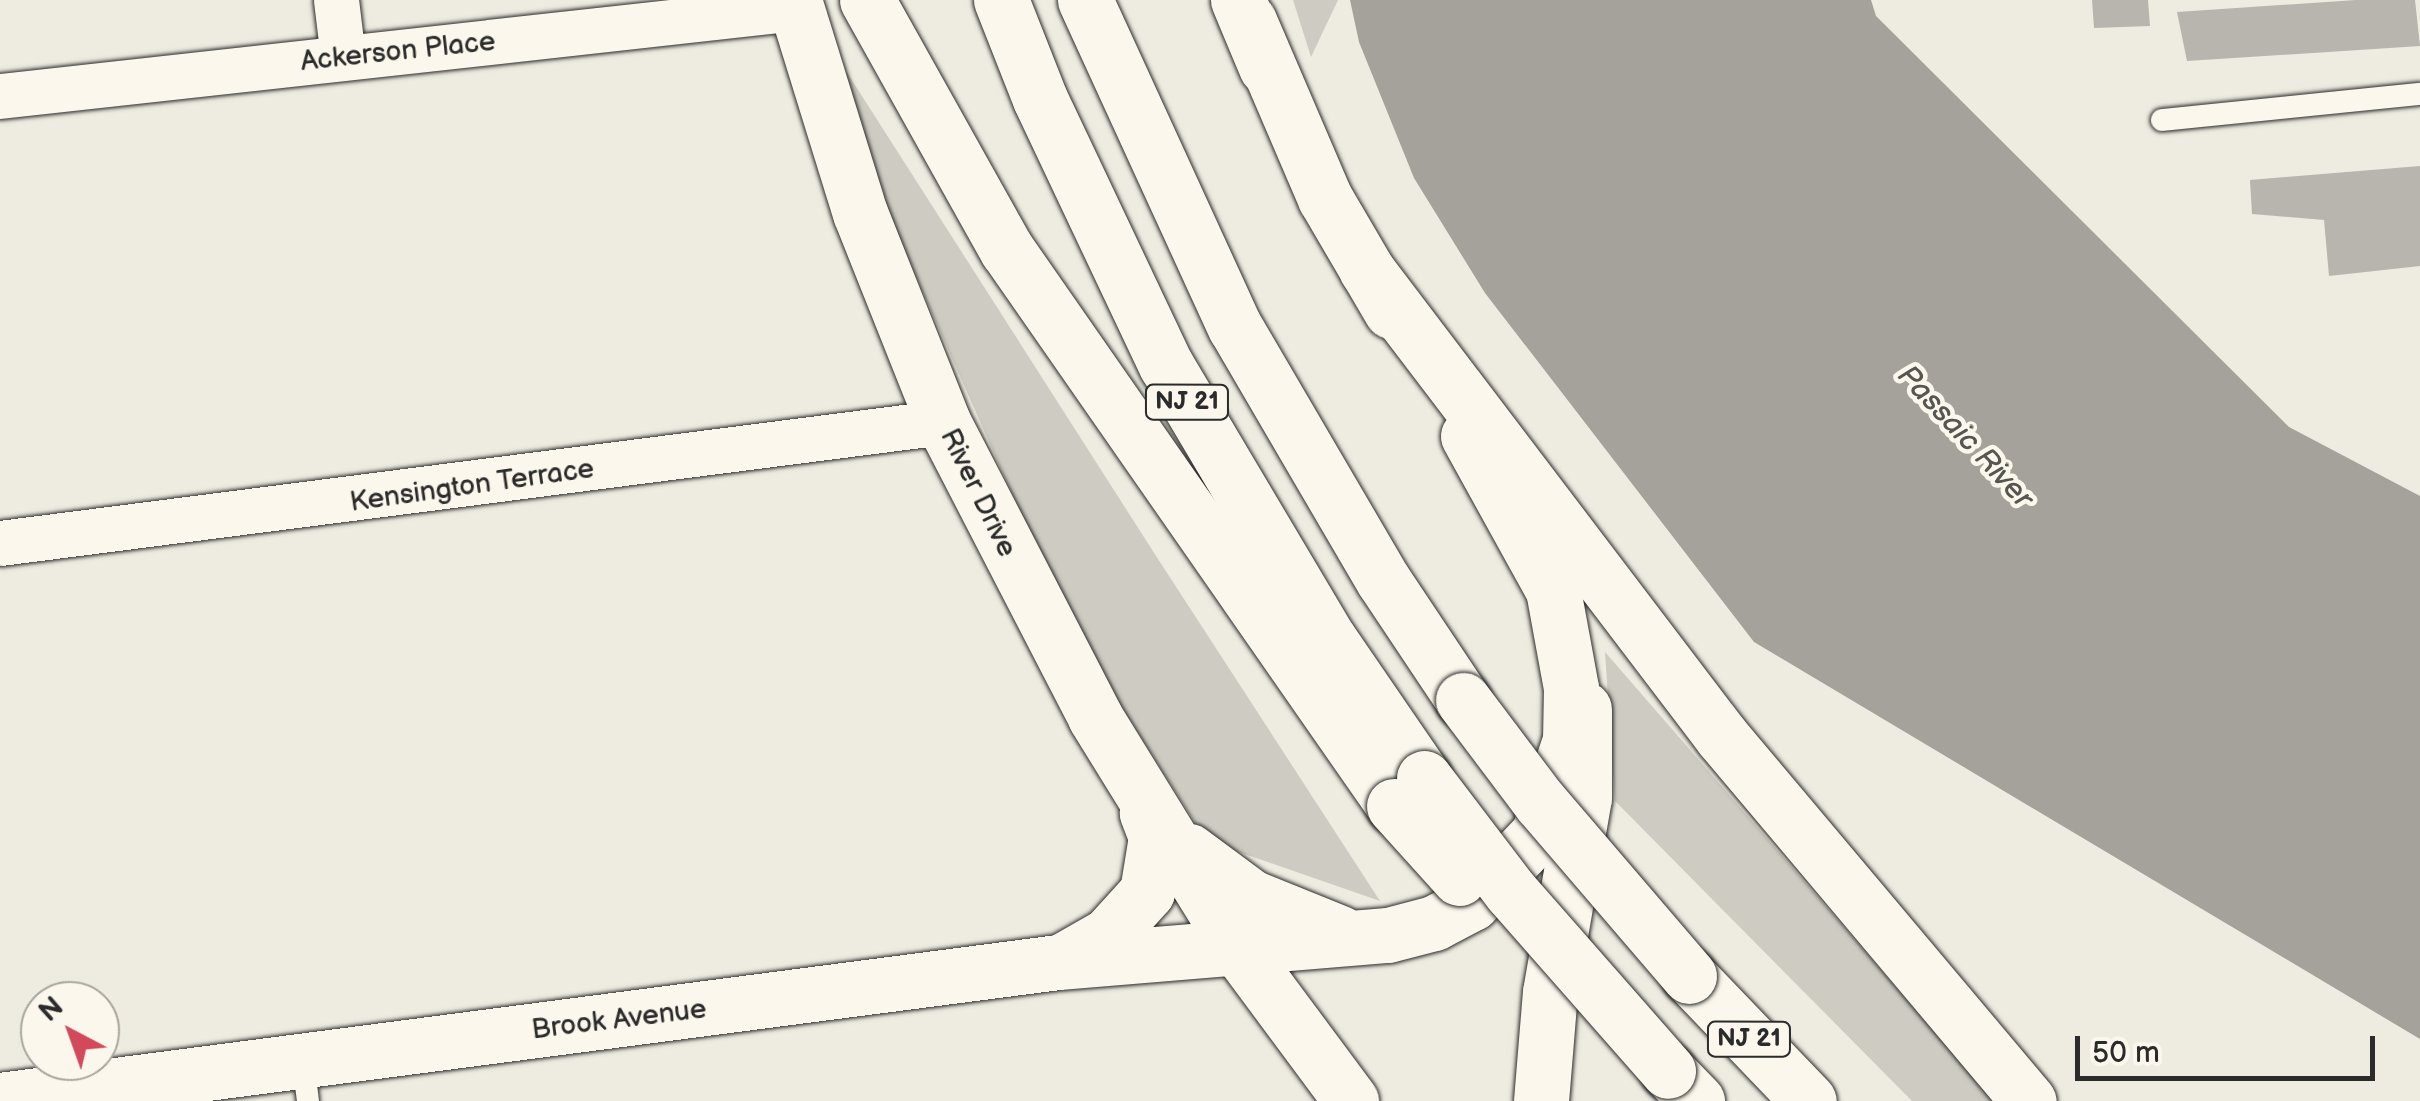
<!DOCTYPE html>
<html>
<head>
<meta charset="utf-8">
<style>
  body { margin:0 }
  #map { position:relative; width:2420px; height:1101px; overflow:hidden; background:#eeebe0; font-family:"Balsamiq Sans",sans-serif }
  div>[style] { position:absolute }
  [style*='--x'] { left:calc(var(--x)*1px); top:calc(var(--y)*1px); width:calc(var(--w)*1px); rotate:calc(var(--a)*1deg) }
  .green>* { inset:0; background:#cecbc2 }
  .water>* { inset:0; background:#a4a29a }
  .building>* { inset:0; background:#b8b5ae }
  .roads { filter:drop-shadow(0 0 2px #2b2b2b) drop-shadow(0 0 2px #2b2b2b) }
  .service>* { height:22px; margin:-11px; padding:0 11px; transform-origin:11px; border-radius:11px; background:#fbf7ec }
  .minor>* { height:45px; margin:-22.5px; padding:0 22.5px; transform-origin:22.5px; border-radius:22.5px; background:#fbf7ec }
  .tertiary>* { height:55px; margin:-27.5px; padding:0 27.5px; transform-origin:27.5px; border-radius:27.5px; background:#fbf7ec }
  .secondary>* { height:55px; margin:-27.5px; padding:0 27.5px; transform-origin:27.5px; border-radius:27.5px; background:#fbf7ec }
  .motorway>* { height:55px; margin:-27.5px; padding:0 27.5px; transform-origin:27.5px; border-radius:27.5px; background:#fbf7ec }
  .bridges { filter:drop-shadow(0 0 2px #2b2b2b) drop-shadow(0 0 2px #2b2b2b) }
  .motorway-bridge>* { height:55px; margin:-27.5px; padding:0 27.5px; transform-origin:27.5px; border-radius:27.5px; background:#fbf7ec }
  span { translate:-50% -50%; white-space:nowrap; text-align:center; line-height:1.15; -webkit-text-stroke:9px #fbf7ec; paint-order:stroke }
  .shield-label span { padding:2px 8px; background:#fbf7ec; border:2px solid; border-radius:8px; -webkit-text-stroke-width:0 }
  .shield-label { font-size:25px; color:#2b2b2b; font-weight:700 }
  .street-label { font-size:28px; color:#2b2b2b }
  .water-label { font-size:30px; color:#555552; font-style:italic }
  .north { position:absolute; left:20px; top:981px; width:100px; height:100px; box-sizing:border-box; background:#fbf7ec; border:2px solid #a8a59f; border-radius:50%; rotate:319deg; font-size:28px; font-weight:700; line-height:40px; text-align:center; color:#2b2b2b }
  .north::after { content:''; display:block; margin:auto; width:35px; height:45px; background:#d1495b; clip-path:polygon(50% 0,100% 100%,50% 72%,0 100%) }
  .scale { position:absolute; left:2075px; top:1036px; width:300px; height:45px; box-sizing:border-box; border:5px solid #2b2b2b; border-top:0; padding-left:12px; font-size:30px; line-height:35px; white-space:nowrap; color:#2b2b2b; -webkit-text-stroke:8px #fbf7ec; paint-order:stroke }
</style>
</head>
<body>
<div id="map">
  <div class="green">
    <div style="clip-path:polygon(1293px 0,1338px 0,1311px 57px)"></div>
    <div style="clip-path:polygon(837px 57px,1158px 559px,1380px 901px,1207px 841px,1071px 627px,863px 157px)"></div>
    <div style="clip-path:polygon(1605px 652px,1995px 1101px,1912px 1101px,1615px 801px)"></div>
  </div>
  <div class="water">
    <div style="clip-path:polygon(1350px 0,1871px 0,1876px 16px,2289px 427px,2420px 496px,2420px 1039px,1754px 642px,1485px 293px,1414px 178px,1359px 42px)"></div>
  </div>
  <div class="building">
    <div style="clip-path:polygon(2092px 0,2148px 0,2150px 26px,2094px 28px)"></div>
    <div style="clip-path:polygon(2356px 0,2415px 0,2420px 46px,2187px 61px,2177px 12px)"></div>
    <div style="clip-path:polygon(2420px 166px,2420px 266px,2329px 276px,2324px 220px,2252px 214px,2250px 180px)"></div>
  </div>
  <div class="roads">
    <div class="service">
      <div style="--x:2162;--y:120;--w:259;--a:-5.8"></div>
      <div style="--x:303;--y:1061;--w:40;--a:82.9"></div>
    </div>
    <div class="minor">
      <div style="--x:336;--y:0;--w:58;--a:83.1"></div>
      <div style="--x:0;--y:96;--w:802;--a:-6.3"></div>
      <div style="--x:0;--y:543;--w:951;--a:-7.31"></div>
    </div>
    <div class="tertiary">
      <div style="--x:1239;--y:950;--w:188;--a:53.4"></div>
      <div style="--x:1541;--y:1101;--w:109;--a:-85.3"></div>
      <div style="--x:1550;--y:992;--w:197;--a:-80.1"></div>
      <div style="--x:1584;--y:798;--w:89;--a:-90"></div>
    </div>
    <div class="secondary">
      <div style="--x:794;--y:0;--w:223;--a:72.8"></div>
      <div style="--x:860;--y:213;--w:225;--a:68.3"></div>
      <div style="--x:943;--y:422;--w:332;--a:62.7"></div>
      <div style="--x:1095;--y:717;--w:274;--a:58.3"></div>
      <div style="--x:1249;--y:21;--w:193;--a:66.8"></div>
      <div style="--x:1325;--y:198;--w:131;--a:59.7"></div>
      <div style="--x:1189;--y:851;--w:77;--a:36.6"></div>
      <div style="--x:1251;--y:897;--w:96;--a:22"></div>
      <div style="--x:1066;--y:959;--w:48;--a:-29.7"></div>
      <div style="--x:1108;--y:935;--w:58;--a:-47.8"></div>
      <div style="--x:1147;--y:892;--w:56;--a:-80.7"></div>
      <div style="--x:1156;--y:837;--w:26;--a:-111"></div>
      <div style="--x:0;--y:1100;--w:1067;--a:-7.43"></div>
      <div style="--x:1058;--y:962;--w:331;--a:-4.7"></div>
      <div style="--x:1388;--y:935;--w:48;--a:-14.6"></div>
      <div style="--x:1434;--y:923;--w:43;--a:-27.8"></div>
      <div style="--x:1472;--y:903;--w:95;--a:-46.3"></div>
      <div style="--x:1538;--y:834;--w:99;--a:-71.2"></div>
      <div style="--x:1570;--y:740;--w:52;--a:-88.9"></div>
      <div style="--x:1571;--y:688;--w:100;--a:-100.4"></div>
      <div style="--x:1553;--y:590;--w:176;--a:-118.9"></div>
    </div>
    <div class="motorway">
      <div style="--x:867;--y:0;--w:287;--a:60.8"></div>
      <div style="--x:1007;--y:250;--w:677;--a:55.16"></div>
      <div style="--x:1001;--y:0;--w:106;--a:68.5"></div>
      <div style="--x:1040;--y:99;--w:294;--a:64.7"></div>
      <div style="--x:1166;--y:365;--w:319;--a:59.3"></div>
      <div style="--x:1329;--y:639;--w:168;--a:55.6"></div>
      <div style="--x:1085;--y:0;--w:360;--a:65.4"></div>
      <div style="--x:1235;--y:327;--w:293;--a:59.7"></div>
      <div style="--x:1383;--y:580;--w:144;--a:56.3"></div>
      <div style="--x:1238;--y:0;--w:73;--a:67.3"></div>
      <div style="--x:1366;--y:269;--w:588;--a:52.74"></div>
      <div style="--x:1722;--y:737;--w:476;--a:49.9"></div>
      <div style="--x:1689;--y:976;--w:173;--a:46.2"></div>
      <div style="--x:1668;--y:1071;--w:42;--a:46"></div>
    </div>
  </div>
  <div class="bridges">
    <div class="motorway-bridge">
      <div style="--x:1463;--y:700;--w:128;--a:53"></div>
      <div style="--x:1540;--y:802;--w:229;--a:49.4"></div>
      <div style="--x:1424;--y:778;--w:143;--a:52.7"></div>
      <div style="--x:1511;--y:892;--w:238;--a:48.7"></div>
      <div style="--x:1394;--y:806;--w:97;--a:47.9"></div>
    </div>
  </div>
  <div class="shield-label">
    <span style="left:1187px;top:402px">NJ 21</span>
    <span style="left:1749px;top:1039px">NJ 21</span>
  </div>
  <div class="street-label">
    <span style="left:398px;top:52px;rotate:-6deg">Ackerson Place</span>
    <span style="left:472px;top:486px;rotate:-8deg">Kensington Terrace</span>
    <span style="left:978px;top:493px;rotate:64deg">River Drive</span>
    <span style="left:619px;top:1020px;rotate:-7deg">Brook Avenue</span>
  </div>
  <div class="water-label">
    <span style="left:1965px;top:437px;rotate:47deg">Passaic River</span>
  </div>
  <div class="north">N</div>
  <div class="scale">50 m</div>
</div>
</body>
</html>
